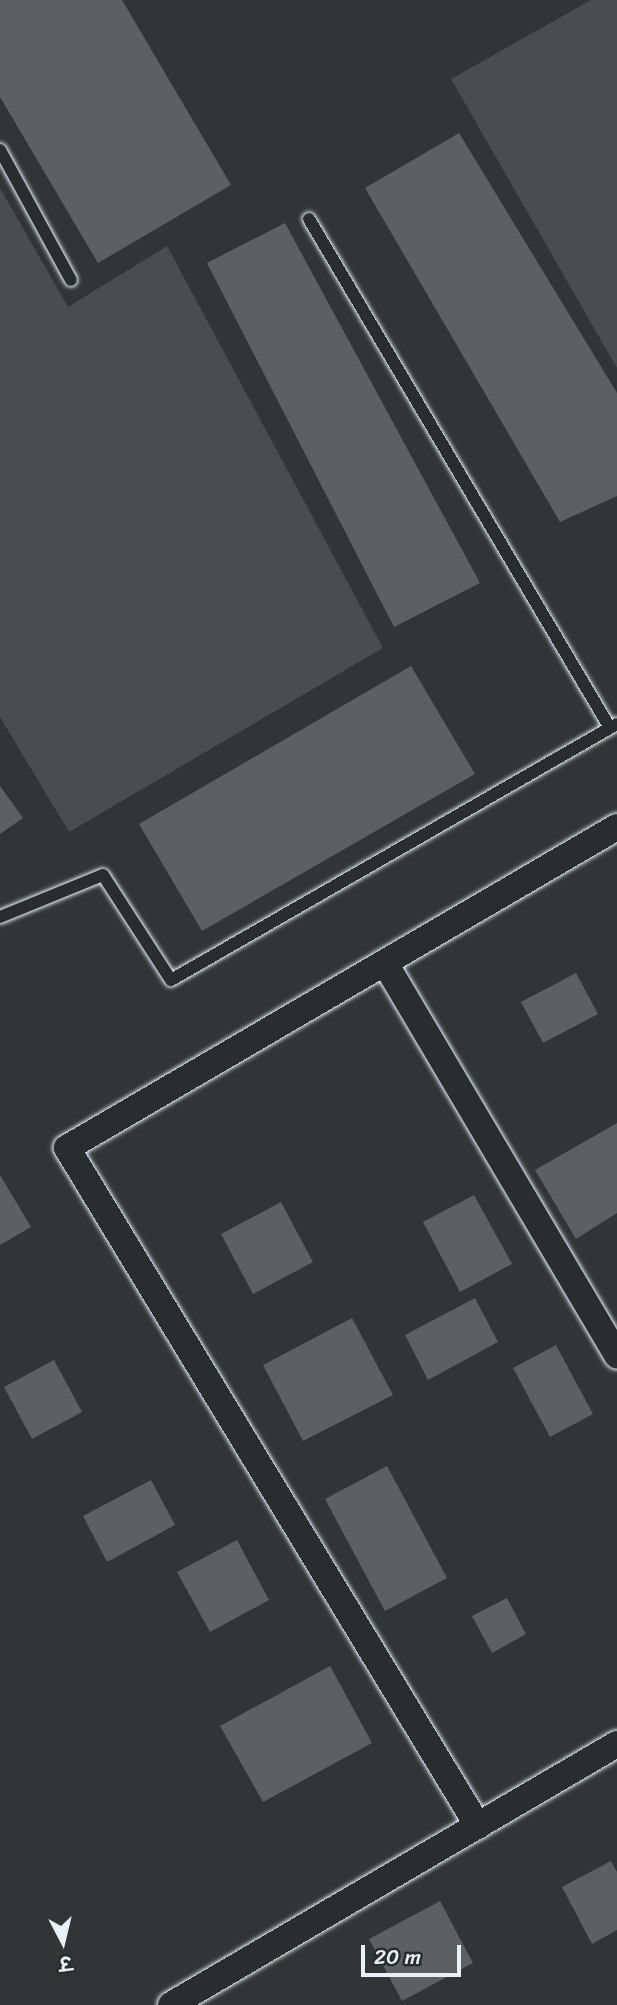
<!DOCTYPE html>
<html>
<head>
<meta charset="utf-8">
<style>
  body { margin:0 }
  #map { position:relative; width:617px; height:2005px; overflow:hidden; background:#323536; font-family:Sriracha,"Playpen Sans Deva",sans-serif }
  div>[style] { position:absolute }
  [style*='--x'] { left:calc(var(--x)*1px); top:calc(var(--y)*1px); width:calc(var(--w)*1px); rotate:calc(var(--a)*1deg) }
  .green>* { inset:0; background:#494d4f }
  .building>* { inset:0; background:#5c6063 }
  .roads { filter:drop-shadow(0 0 2px #e8f1f8) drop-shadow(0 0 2px #e8f1f8) }
  .lane>* { height:12px; margin:-6px; padding:0 6px; transform-origin:6px; border-radius:6px; background:#2a2d2e }
  .street>* { height:26px; margin:-13px; padding:0 13px; transform-origin:13px; border-radius:13px; background:#2a2d2e }
  span { translate:-50% -50%; white-space:nowrap; text-align:center; line-height:1.15; -webkit-text-stroke:7px #2a2d2e; paint-order:stroke }
  .north { position:absolute; left:28px; top:1907px; width:70px; height:70px; -webkit-text-stroke:5px #2a2d2e; paint-order:stroke; rotate:173deg; font-size:19px; font-weight:700; line-height:28px; text-align:center; color:#e8f1f8 }
  .north::after { content:''; display:block; margin:auto; width:24px; height:32px; background:#e8f1f8; clip-path:polygon(50% 0,100% 100%,50% 72%,0 100%) }
  .scale { position:absolute; left:361px; top:1945px; width:100px; height:32px; box-sizing:border-box; border:4px solid #e8f1f8; border-top:0; padding-left:9px; font-size:21px; line-height:24px; white-space:nowrap; color:#e8f1f8; -webkit-text-stroke:5px #2a2d2e; paint-order:stroke }
</style>
</head>
<body>
<div id="map">
  <div class="green">
    <div style="clip-path:polygon(591px 0,617px 0,617px 368px,451px 79px)"></div>
    <div style="clip-path:polygon(0 188px,68px 307px,167px 246px,383px 648px,69px 832px,0 717px)"></div>
  </div>
  <div class="building">
    <div style="clip-path:polygon(0 0,122px 0,231px 185px,98px 263px,0 97px)"></div>
    <div style="clip-path:polygon(459px 133px,617px 393px,617px 496px,560px 522px,365px 188px)"></div>
    <div style="clip-path:polygon(285px 223px,480px 583px,394px 627px,207px 263px)"></div>
    <div style="clip-path:polygon(411px 666px,475px 774px,202px 931px,139px 824px)"></div>
    <div style="clip-path:polygon(0 786px,23px 818px,0 834px)"></div>
    <div style="clip-path:polygon(576px 973px,598px 1014px,543px 1043px,521px 1002px)"></div>
    <div style="clip-path:polygon(617px 1123px,617px 1213px,576px 1239px,535px 1170px)"></div>
    <div style="clip-path:polygon(0 1175px,31px 1227px,0 1245px)"></div>
    <div style="clip-path:polygon(474px 1195px,512px 1264px,460px 1292px,423px 1222px)"></div>
    <div style="clip-path:polygon(281px 1202px,313px 1262px,253px 1294px,221px 1234px)"></div>
    <div style="clip-path:polygon(475px 1298px,498px 1342px,428px 1380px,405px 1335px)"></div>
    <div style="clip-path:polygon(352px 1318px,393px 1395px,303px 1441px,263px 1365px)"></div>
    <div style="clip-path:polygon(556px 1345px,593px 1414px,550px 1437px,513px 1368px)"></div>
    <div style="clip-path:polygon(54px 1360px,82px 1412px,32px 1439px,4px 1387px)"></div>
    <div style="clip-path:polygon(387px 1466px,447px 1578px,385px 1611px,325px 1499px)"></div>
    <div style="clip-path:polygon(151px 1480px,175px 1525px,107px 1562px,83px 1516px)"></div>
    <div style="clip-path:polygon(237px 1540px,269px 1600px,210px 1632px,177px 1572px)"></div>
    <div style="clip-path:polygon(507px 1598px,526px 1634px,492px 1653px,472px 1616px)"></div>
    <div style="clip-path:polygon(330px 1666px,372px 1743px,263px 1802px,220px 1726px)"></div>
    <div style="clip-path:polygon(611px 1861px,617px 1872px,617px 1930px,592px 1944px,562px 1887px)"></div>
    <div style="clip-path:polygon(440px 1901px,473px 1963px,402px 2001px,369px 1939px)"></div>
  </div>
  <div class="roads">
    <div class="lane">
      <div style="--x:0;--y:150;--w:148;--a:61.4"></div>
      <div style="--x:309;--y:219;--w:591;--a:59.4"></div>
      <div style="--x:0;--y:917;--w:111;--a:-22.2"></div>
      <div style="--x:103;--y:875;--w:125;--a:57.1"></div>
      <div style="--x:171;--y:980;--w:514;--a:-29.86"></div>
    </div>
    <div class="street">
      <div style="--x:385;--y:963;--w:456;--a:59.4"></div>
      <div style="--x:478;--y:1826;--w:793;--a:-121.22"></div>
      <div style="--x:67;--y:1148;--w:637;--a:-30.27"></div>
      <div style="--x:171;--y:2005;--w:517;--a:-30.34"></div>
    </div>
  </div>
  <div class="north">उ</div>
  <div class="scale">20 m</div>
</div>
</body>
</html>
